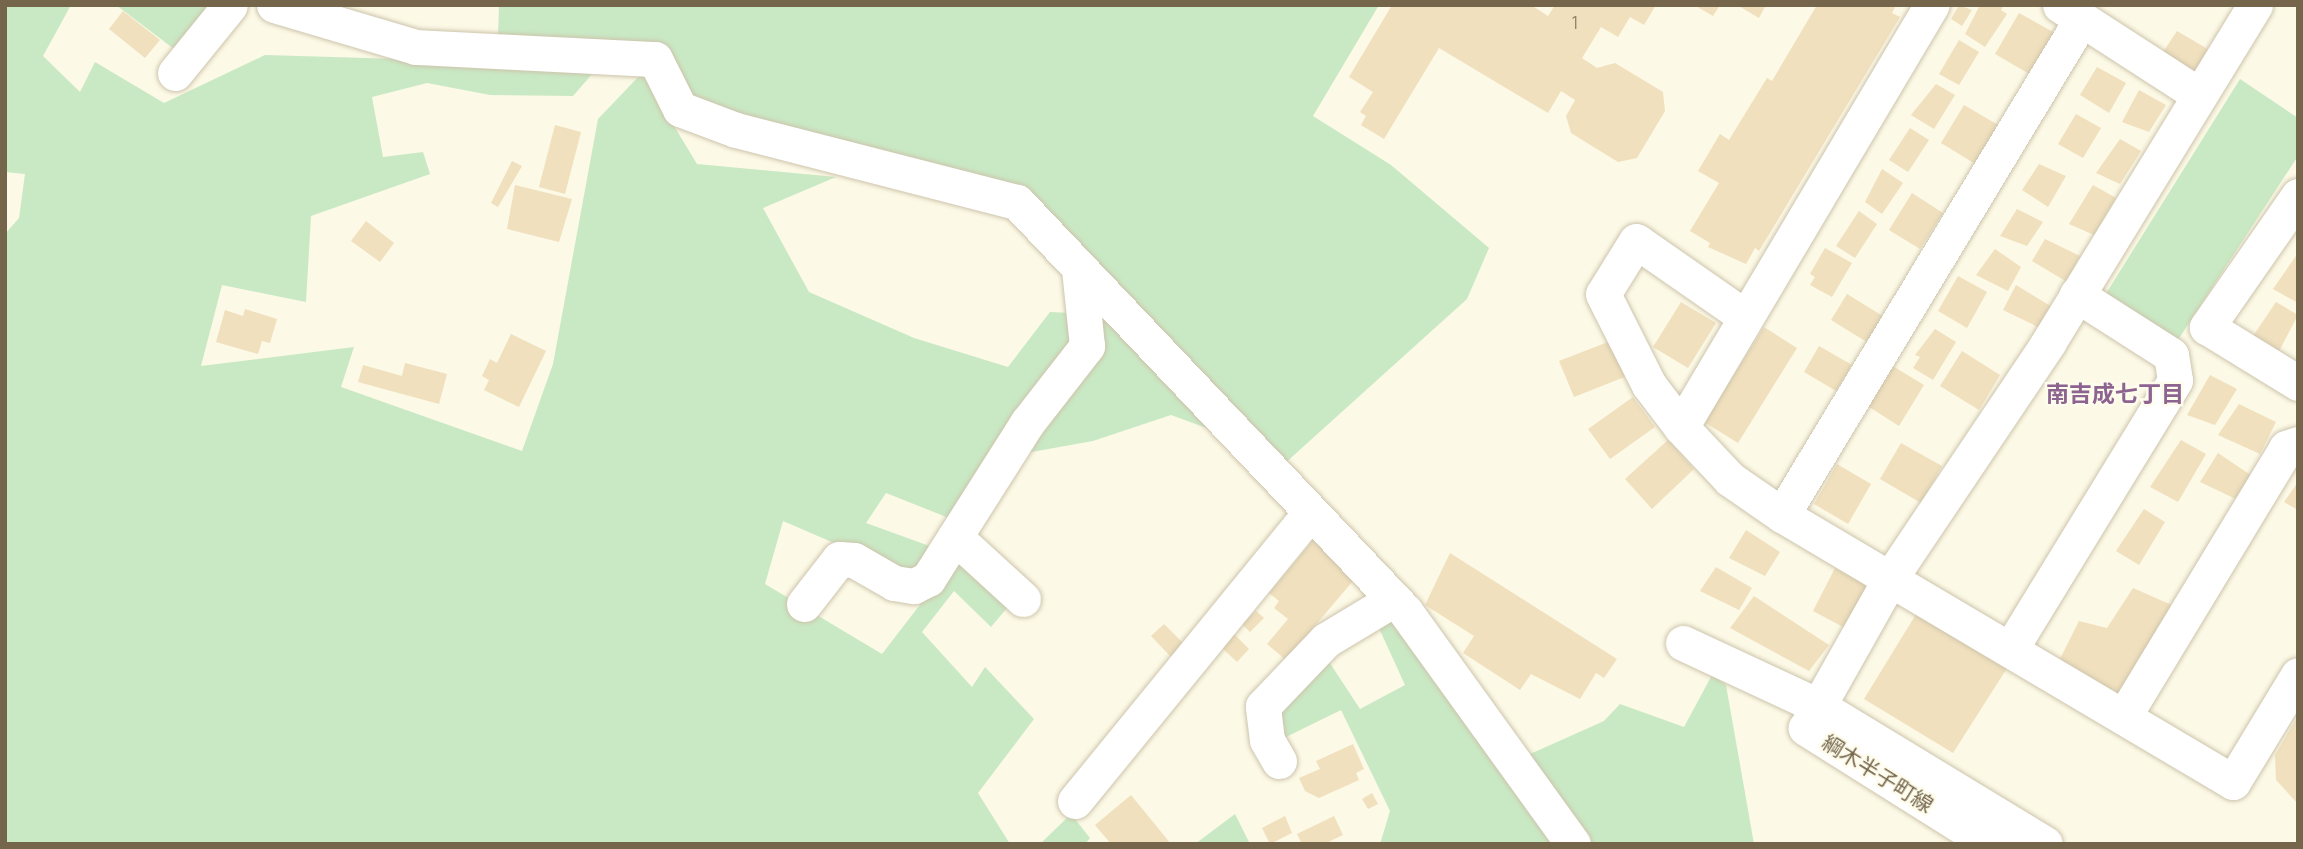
<!DOCTYPE html>
<html>
<head>
<meta charset="utf-8">
<style>
  body { margin:0 }
  #map { position:relative; width:2303px; height:849px; overflow:hidden; background:#fcf9e6; font-family:Manrope,"Noto Sans JP",sans-serif }
  div>[style] { position:absolute }
  [style*='--x'] { left:calc(var(--x)*1px); top:calc(var(--y)*1px); width:calc(var(--w)*1px); rotate:calc(var(--a)*1deg) }
  .green>* { inset:0; background:#c9e9c4 }
  .building>* { inset:0; background:#f0e0be }
  .roads { filter:drop-shadow(0 0 2px #cdc4ac) drop-shadow(0 0 2px #cdc4ac) }
  .minor>* { height:35px; margin:-17.5px; padding:0 17.5px; transform-origin:17.5px; border-radius:17.5px; background:#fff }
  span { translate:-50% -50%; white-space:nowrap; text-align:center; line-height:1.15; -webkit-text-stroke:5px #fefcec; paint-order:stroke }
  .number-label { font-size:18px; color:#938468 }
  .number-label span { -webkit-text-stroke-width:0 }
  .street-label { font-size:21px; color:#74654b }
  .neighbourhood-label { font-size:23px; color:#8d6390; font-weight:700 }
  .frame { position:absolute; inset:0; border:7px solid #74654b; pointer-events:none }
</style>
</head>
<body>
<div id="map">
  <div class="green">
    <div style="clip-path:polygon(5px 5px,71px 5px,43px 56px,80px 92px,95px 62px,164px 103px,265px 55px,600px 65px,573px 96px,490px 95px,427px 83px,372px 97px,383px 157px,423px 152px,430px 174px,311px 216px,306px 302px,222px 285px,201px 366px,354px 347px,341px 387px,522px 451px,553px 364px,598px 119px,642px 73px,697px 164px,836px 177px,763px 208px,809px 292px,914px 338px,1008px 367px,1050px 312px,1072px 313px,1072px 350px,954px 520px,886px 493px,866px 523px,935px 548px,922px 571px,906px 574px,783px 521px,765px 584px,882px 654px,956px 558px,1012px 602px,991px 627px,954px 591px,922px 632px,972px 687px,985px 667px,1034px 719px,978px 793px,1010px 844px,5px 844px,5px 234px,19px 218px,25px 174px,5px 172px)"></div>
    <div style="clip-path:polygon(116px 5px,214px 5px,178px 52px)"></div>
    <div style="clip-path:polygon(499px 5px,1379px 5px,1313px 116px,1391px 165px,1489px 248px,1467px 299px,1283px 465px,1020px 193px,690px 99px,668px 55px,498px 36px)"></div>
    <div style="clip-path:polygon(2240px 79px,2298px 118px,2298px 156px,2174px 346px,2102px 300px)"></div>
    <div style="clip-path:polygon(1086px 281px,1223px 434px,1171px 415px,1093px 441px,1026px 453px,1089px 362px)"></div>
    <div style="clip-path:polygon(1396px 614px,1563px 844px,1380px 844px,1390px 811px,1341px 710px,1282px 739px,1278px 716px,1324px 654px,1360px 709px,1405px 685px,1378px 626px)"></div>
    <div style="clip-path:polygon(1712px 675px,1726px 685px,1754px 844px,1584px 844px,1521px 758px,1604px 721px,1620px 704px,1684px 727px)"></div>
    <div style="clip-path:polygon(1071px 814px,1090px 838px,1085px 844px,1040px 844px)"></div>
    <div style="clip-path:polygon(1235px 814px,1250px 844px,1195px 844px)"></div>
  </div>
  <div class="building">
    <div style="clip-path:polygon(1392px 5px,1531px 5px,1548px 16px,1555px 5px,1656px 5px,1644px 25px,1630px 17px,1618px 37px,1601px 27px,1582px 58px,1597px 68px,1615px 63px,1663px 92px,1665px 111px,1637px 158px,1618px 162px,1571px 133px,1566px 116px,1575px 100px,1561px 91px,1548px 113px,1439px 48px,1384px 139px,1361px 125px,1366px 116px,1360px 112px,1373px 92px,1349px 77px)"></div>
    <div style="clip-path:polygon(1694px 5px,1720px 5px,1713px 16px)"></div>
    <div style="clip-path:polygon(1737px 5px,1766px 5px,1759px 18px)"></div>
    <div style="clip-path:polygon(1817px 5px,1896px 5px,1892px 13px,1900px 17px,1759px 251px,1755px 248px,1746px 264px,1708px 247px,1710px 243px,1690px 231px,1719px 183px,1698px 171px,1720px 134px,1729px 140px,1767px 78px,1772px 81px)"></div>
    <div style="clip-path:polygon(1959px 5px,1972px 10px,1962px 26px,1951px 19px)"></div>
    <div style="clip-path:polygon(1980px 5px,2004px 5px,2001px 10px,2007px 14px,1985px 47px,1965px 34px)"></div>
    <div style="clip-path:polygon(123px 11px,160px 40px,145px 58px,109px 29px)"></div>
    <div style="clip-path:polygon(2019px 13px,2055px 33px,2031px 75px,1995px 54px)"></div>
    <div style="clip-path:polygon(2177px 31px,2211px 51px,2198px 79px,2161px 55px)"></div>
    <div style="clip-path:polygon(1959px 40px,1979px 52px,1959px 85px,1939px 74px)"></div>
    <div style="clip-path:polygon(2097px 67px,2126px 83px,2109px 113px,2080px 95px)"></div>
    <div style="clip-path:polygon(1936px 84px,1955px 95px,1934px 129px,1911px 115px)"></div>
    <div style="clip-path:polygon(2139px 90px,2166px 105px,2149px 132px,2122px 122px)"></div>
    <div style="clip-path:polygon(1964px 105px,2000px 126px,1977px 165px,1941px 143px)"></div>
    <div style="clip-path:polygon(2076px 114px,2101px 128px,2083px 158px,2058px 144px)"></div>
    <div style="clip-path:polygon(555px 125px,581px 132px,565px 194px,539px 187px)"></div>
    <div style="clip-path:polygon(1910px 128px,1929px 140px,1908px 172px,1889px 160px)"></div>
    <div style="clip-path:polygon(2120px 139px,2141px 151px,2120px 184px,2096px 173px)"></div>
    <div style="clip-path:polygon(512px 161px,522px 166px,498px 207px,491px 203px)"></div>
    <div style="clip-path:polygon(2039px 164px,2066px 176px,2048px 207px,2022px 190px)"></div>
    <div style="clip-path:polygon(1882px 169px,1903px 183px,1882px 214px,1865px 202px)"></div>
    <div style="clip-path:polygon(515px 185px,572px 199px,559px 242px,507px 229px)"></div>
    <div style="clip-path:polygon(2093px 185px,2116px 198px,2094px 235px,2069px 224px)"></div>
    <div style="clip-path:polygon(1912px 193px,1943px 213px,1920px 249px,1889px 230px)"></div>
    <div style="clip-path:polygon(2017px 209px,2043px 222px,2027px 246px,2000px 236px)"></div>
    <div style="clip-path:polygon(1859px 211px,1877px 224px,1855px 258px,1836px 246px)"></div>
    <div style="clip-path:polygon(366px 221px,394px 243px,380px 262px,351px 241px)"></div>
    <div style="clip-path:polygon(2045px 239px,2080px 256px,2067px 282px,2032px 261px)"></div>
    <div style="clip-path:polygon(1825px 248px,1852px 263px,1832px 297px,1810px 285px,1815px 277px,1810px 274px)"></div>
    <div style="clip-path:polygon(1995px 249px,2021px 267px,2008px 291px,1976px 275px)"></div>
    <div style="clip-path:polygon(2298px 253px,2298px 303px,2273px 289px)"></div>
    <div style="clip-path:polygon(1958px 276px,1987px 292px,1967px 328px,1938px 311px)"></div>
    <div style="clip-path:polygon(2016px 285px,2057px 310px,2042px 329px,2003px 310px)"></div>
    <div style="clip-path:polygon(1847px 294px,1886px 318px,1870px 344px,1831px 320px)"></div>
    <div style="clip-path:polygon(1681px 302px,1716px 323px,1688px 368px,1653px 347px)"></div>
    <div style="clip-path:polygon(2276px 302px,2298px 315px,2277px 355px,2251px 339px)"></div>
    <div style="clip-path:polygon(245px 309px,277px 319px,270px 343px,262px 341px,258px 354px,216px 342px,225px 310px,243px 316px)"></div>
    <div style="clip-path:polygon(1764px 327px,1797px 348px,1738px 443px,1704px 422px)"></div>
    <div style="clip-path:polygon(1935px 329px,1956px 342px,1933px 380px,1913px 368px,1920px 357px,1915px 355px)"></div>
    <div style="clip-path:polygon(511px 334px,546px 351px,519px 407px,484px 390px,489px 380px,482px 376px,490px 359px,497px 363px)"></div>
    <div style="clip-path:polygon(1613px 340px,1627px 376px,1574px 397px,1559px 361px)"></div>
    <div style="clip-path:polygon(1819px 346px,1852px 365px,1836px 391px,1804px 372px)"></div>
    <div style="clip-path:polygon(1962px 351px,2000px 375px,1979px 410px,1940px 386px)"></div>
    <div style="clip-path:polygon(405px 363px,447px 374px,439px 404px,358px 382px,363px 365px,402px 376px)"></div>
    <div style="clip-path:polygon(1891px 365px,1924px 385px,1899px 426px,1866px 405px)"></div>
    <div style="clip-path:polygon(2210px 375px,2237px 389px,2215px 425px,2187px 415px)"></div>
    <div style="clip-path:polygon(1633px 397px,1655px 427px,1610px 459px,1588px 429px)"></div>
    <div style="clip-path:polygon(2239px 404px,2276px 422px,2260px 454px,2218px 435px)"></div>
    <div style="clip-path:polygon(1668px 440px,1694px 469px,1652px 509px,1625px 479px)"></div>
    <div style="clip-path:polygon(2181px 440px,2206px 454px,2178px 502px,2150px 487px)"></div>
    <div style="clip-path:polygon(1901px 443px,1942px 466px,1921px 503px,1880px 479px)"></div>
    <div style="clip-path:polygon(2218px 453px,2255px 478px,2240px 501px,2200px 482px)"></div>
    <div style="clip-path:polygon(1837px 464px,1871px 484px,1848px 524px,1814px 504px)"></div>
    <div style="clip-path:polygon(2298px 482px,2298px 510px,2284px 502px)"></div>
    <div style="clip-path:polygon(2144px 509px,2165px 522px,2139px 565px,2116px 551px)"></div>
    <div style="clip-path:polygon(1746px 530px,1780px 552px,1765px 576px,1729px 558px)"></div>
    <div style="clip-path:polygon(1315px 538px,1358px 575px,1286px 660px,1267px 644px,1288px 619px,1274px 608px,1279px 601px,1269px 593px)"></div>
    <div style="clip-path:polygon(1450px 553px,1617px 659px,1604px 678px,1596px 673px,1580px 699px,1531px 674px,1520px 690px,1463px 653px,1474px 636px,1425px 605px)"></div>
    <div style="clip-path:polygon(1716px 567px,1752px 588px,1739px 610px,1700px 591px)"></div>
    <div style="clip-path:polygon(1835px 568px,1868px 585px,1845px 628px,1813px 611px)"></div>
    <div style="clip-path:polygon(2133px 588px,2174px 606px,2123px 696px,2060px 659px,2079px 621px,2107px 628px)"></div>
    <div style="clip-path:polygon(1754px 596px,1829px 645px,1809px 671px,1730px 628px)"></div>
    <div style="clip-path:polygon(1256px 611px,1264px 618px,1250px 632px,1242px 624px)"></div>
    <div style="clip-path:polygon(1918px 611px,2009px 665px,1953px 753px,1864px 699px)"></div>
    <div style="clip-path:polygon(1164px 624px,1184px 644px,1171px 657px,1151px 636px)"></div>
    <div style="clip-path:polygon(1233px 633px,1249px 649px,1237px 662px,1221px 647px)"></div>
    <div style="clip-path:polygon(2298px 716px,2298px 804px,2276px 780px,2275px 755px)"></div>
    <div style="clip-path:polygon(1353px 744px,1364px 769px,1356px 773px,1359px 780px,1319px 798px,1305px 791px,1299px 778px,1320px 769px,1316px 761px)"></div>
    <div style="clip-path:polygon(1372px 793px,1378px 804px,1368px 809px,1362px 799px)"></div>
    <div style="clip-path:polygon(1131px 795px,1171px 844px,1111px 844px,1095px 825px)"></div>
    <div style="clip-path:polygon(1285px 816px,1292px 833px,1270px 844px,1262px 828px)"></div>
    <div style="clip-path:polygon(1334px 816px,1343px 835px,1324px 844px,1302px 844px,1297px 834px)"></div>
  </div>
  <div class="roads">
    <div class="minor">
      <div style="--x:274;--y:5;--w:148;--a:16.5"></div>
      <div style="--x:416;--y:47;--w:239;--a:2.9"></div>
      <div style="--x:655;--y:59;--w:56;--a:63.4"></div>
      <div style="--x:680;--y:109;--w:60;--a:20.6"></div>
      <div style="--x:736;--y:130;--w:290;--a:14.4"></div>
      <div style="--x:1017;--y:202;--w:564;--a:46.51"></div>
      <div style="--x:1405;--y:611;--w:287;--a:54.2"></div>
      <div style="--x:2060;--y:5;--w:166;--a:32.9"></div>
      <div style="--x:175;--y:73;--w:87;--a:-51"></div>
      <div style="--x:2298;--y:196;--w:160;--a:124.8"></div>
      <div style="--x:2207;--y:327;--w:107;--a:31.6"></div>
      <div style="--x:1744;--y:316;--w:131;--a:-145.2"></div>
      <div style="--x:1636;--y:241;--w:62;--a:121.9"></div>
      <div style="--x:1603;--y:294;--w:102;--a:63.2"></div>
      <div style="--x:1649;--y:385;--w:53;--a:52.7"></div>
      <div style="--x:1681;--y:427;--w:71;--a:46.7"></div>
      <div style="--x:1730;--y:479;--w:63;--a:34.7"></div>
      <div style="--x:1782;--y:515;--w:524;--a:30.63"></div>
      <div style="--x:2233;--y:782;--w:125;--a:-58.7"></div>
      <div style="--x:1681;--y:427;--w:491;--a:-59.3"></div>
      <div style="--x:1782;--y:515;--w:578;--a:-58.87"></div>
      <div style="--x:955;--y:537;--w:92;--a:42.4"></div>
      <div style="--x:804;--y:604;--w:57;--a:-52.1"></div>
      <div style="--x:839;--y:559;--w:15;--a:4"></div>
      <div style="--x:854;--y:560;--w:46;--a:29.9"></div>
      <div style="--x:894;--y:583;--w:20;--a:9"></div>
      <div style="--x:914;--y:586;--w:16;--a:-27"></div>
      <div style="--x:928;--y:579;--w:185;--a:-57.6"></div>
      <div style="--x:1027;--y:423;--w:98;--a:-52.1"></div>
      <div style="--x:1087;--y:346;--w:78;--a:-95.9"></div>
      <div style="--x:1683;--y:643;--w:151;--a:25"></div>
      <div style="--x:1820;--y:707;--w:263;--a:31.3"></div>
      <div style="--x:2011;--y:648;--w:314;--a:-58.5"></div>
      <div style="--x:2175;--y:380;--w:25;--a:-99"></div>
      <div style="--x:2171;--y:355;--w:112;--a:-147.4"></div>
      <div style="--x:2124;--y:716;--w:313;--a:-58.8"></div>
      <div style="--x:2286;--y:448;--w:13;--a:-18"></div>
      <div style="--x:1279;--y:761;--w:24;--a:-120"></div>
      <div style="--x:1267;--y:740;--w:34;--a:-97"></div>
      <div style="--x:1263;--y:706;--w:91;--a:-46.3"></div>
      <div style="--x:1326;--y:640;--w:79;--a:-31.1"></div>
      <div style="--x:1075;--y:801;--w:370;--a:-50.8"></div>
      <div style="--x:1990;--y:844;--w:218;--a:-147.8"></div>
      <div style="--x:1806;--y:728;--w:173;--a:-60.6"></div>
      <div style="--x:1891;--y:577;--w:282;--a:-56.1"></div>
      <div style="--x:2048;--y:343;--w:396;--a:-58.5"></div>
    </div>
  </div>
  <div class="number-label">
    <span style="left:1575px;top:22px">1</span>
  </div>
  <div class="street-label">
    <span style="left:1878px;top:773px;rotate:32deg">綱木半子町線</span>
  </div>
  <div class="neighbourhood-label">
    <span style="left:2115px;top:393px">南吉成七丁目</span>
  </div>
  <div class="frame"></div>
</div>
</body>
</html>
